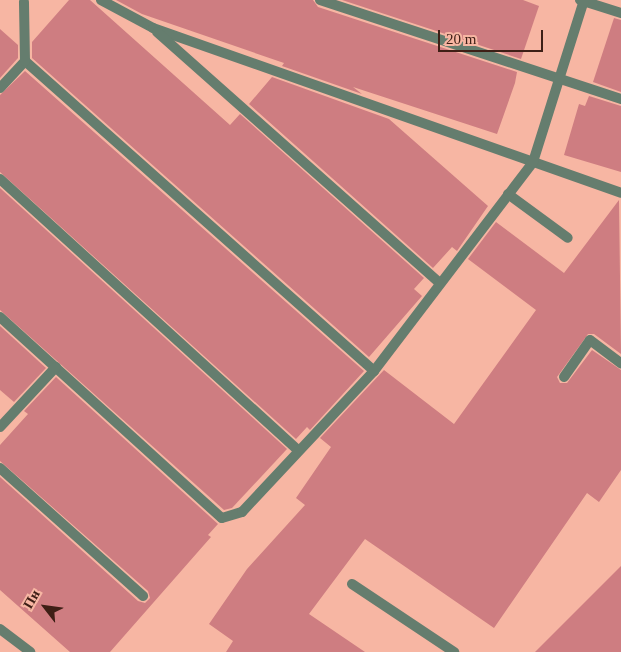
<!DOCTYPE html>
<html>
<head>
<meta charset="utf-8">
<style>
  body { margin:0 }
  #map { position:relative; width:621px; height:652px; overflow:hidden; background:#f7b6a3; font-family:Georgia,serif }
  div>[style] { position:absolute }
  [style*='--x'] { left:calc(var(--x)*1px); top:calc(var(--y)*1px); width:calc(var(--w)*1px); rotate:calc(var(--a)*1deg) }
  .building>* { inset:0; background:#ce7d81 }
  .lane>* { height:10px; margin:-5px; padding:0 5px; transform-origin:5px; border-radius:5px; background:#657d6e }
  span { translate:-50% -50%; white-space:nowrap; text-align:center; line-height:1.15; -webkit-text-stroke:5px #f7b6a3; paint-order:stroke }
  .north { position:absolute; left:20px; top:582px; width:50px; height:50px; -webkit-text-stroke:4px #f7b6a3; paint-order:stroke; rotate:300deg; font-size:14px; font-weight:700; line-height:20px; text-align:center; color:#3e1f16 }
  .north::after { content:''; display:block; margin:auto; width:18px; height:22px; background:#3e1f16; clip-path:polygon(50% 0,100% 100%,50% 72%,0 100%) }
  .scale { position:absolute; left:438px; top:30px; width:105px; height:22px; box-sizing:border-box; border:2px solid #3e1f16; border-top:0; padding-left:6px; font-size:15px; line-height:18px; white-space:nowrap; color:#3e1f16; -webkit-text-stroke:4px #f7b6a3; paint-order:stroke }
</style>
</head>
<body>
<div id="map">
  <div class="building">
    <div style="clip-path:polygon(69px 0,90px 0,230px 125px,240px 114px,424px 278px,414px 289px,422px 296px,369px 357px,32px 58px,32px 42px)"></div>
    <div style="clip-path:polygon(116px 0,313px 0,318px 7px,517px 72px,515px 83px,497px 134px,353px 87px,362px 94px,282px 66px,284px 63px,142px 14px)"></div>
    <div style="clip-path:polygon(342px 0,523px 0,539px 6px,521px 59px)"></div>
    <div style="clip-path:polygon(614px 18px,621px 20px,621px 92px,593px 82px)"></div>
    <div style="clip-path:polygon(0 29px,18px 45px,18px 58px,0 78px)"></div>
    <div style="clip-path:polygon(25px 71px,364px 371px,310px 430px,307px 427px,296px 439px,0 172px,0 95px)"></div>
    <div style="clip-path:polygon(272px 77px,389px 119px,488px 206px,457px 251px,452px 247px,433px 268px,249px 104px)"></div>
    <div style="clip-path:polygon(589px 96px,621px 106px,621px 172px,564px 155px,579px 104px,585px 106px)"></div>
    <div style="clip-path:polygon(0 188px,287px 449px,232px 508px,224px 510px,0 310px)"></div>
    <div style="clip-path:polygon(619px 200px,621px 354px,594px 334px,588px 334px,557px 377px,560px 383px,567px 383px,592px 350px,621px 370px,621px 470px,599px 502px,587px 493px,494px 628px,365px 539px,309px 614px,365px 652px,226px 652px,233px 641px,209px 624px,247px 569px,305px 505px,296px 498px,331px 447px,320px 438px,384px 370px,454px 424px,536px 310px,468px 259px,496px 222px,564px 273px)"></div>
    <div style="clip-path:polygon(0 326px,46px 368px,14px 402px,0 390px)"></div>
    <div style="clip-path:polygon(56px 377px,218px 524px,208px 535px,211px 537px,110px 652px,70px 652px,0 590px,0 477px,138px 601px,145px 603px,150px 598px,148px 591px,0 461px,0 445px,28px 414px,24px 411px)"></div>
    <div style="clip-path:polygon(621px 566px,621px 652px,535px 652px)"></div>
  </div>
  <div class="lane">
    <div style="--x:101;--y:0;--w:59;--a:28.3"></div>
    <div style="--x:153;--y:28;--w:496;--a:19.4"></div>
    <div style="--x:320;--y:0;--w:317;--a:18.2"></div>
    <div style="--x:580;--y:0;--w:43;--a:17.6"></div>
    <div style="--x:157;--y:32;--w:378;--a:41.6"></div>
    <div style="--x:25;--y:61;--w:467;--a:41.6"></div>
    <div style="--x:0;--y:88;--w:37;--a:-47"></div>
    <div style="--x:25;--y:61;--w:59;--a:-91"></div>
    <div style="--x:0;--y:179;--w:403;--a:42.3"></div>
    <div style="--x:508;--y:194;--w:74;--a:36.3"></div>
    <div style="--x:0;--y:317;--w:299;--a:42.2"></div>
    <div style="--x:222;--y:518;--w:21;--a:-17"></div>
    <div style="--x:242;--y:512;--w:193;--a:-46.9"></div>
    <div style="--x:374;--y:371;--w:263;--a:-52.7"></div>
    <div style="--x:533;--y:162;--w:170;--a:-72.5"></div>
    <div style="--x:564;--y:377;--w:45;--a:-54.9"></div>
    <div style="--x:590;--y:340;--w:39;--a:37"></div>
    <div style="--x:0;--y:427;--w:82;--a:-47"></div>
    <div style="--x:0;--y:468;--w:192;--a:41.8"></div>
    <div style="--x:352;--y:584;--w:123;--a:33.7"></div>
    <div style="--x:0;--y:629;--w:38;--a:37"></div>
  </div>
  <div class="north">Пн</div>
  <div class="scale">20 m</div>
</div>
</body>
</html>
